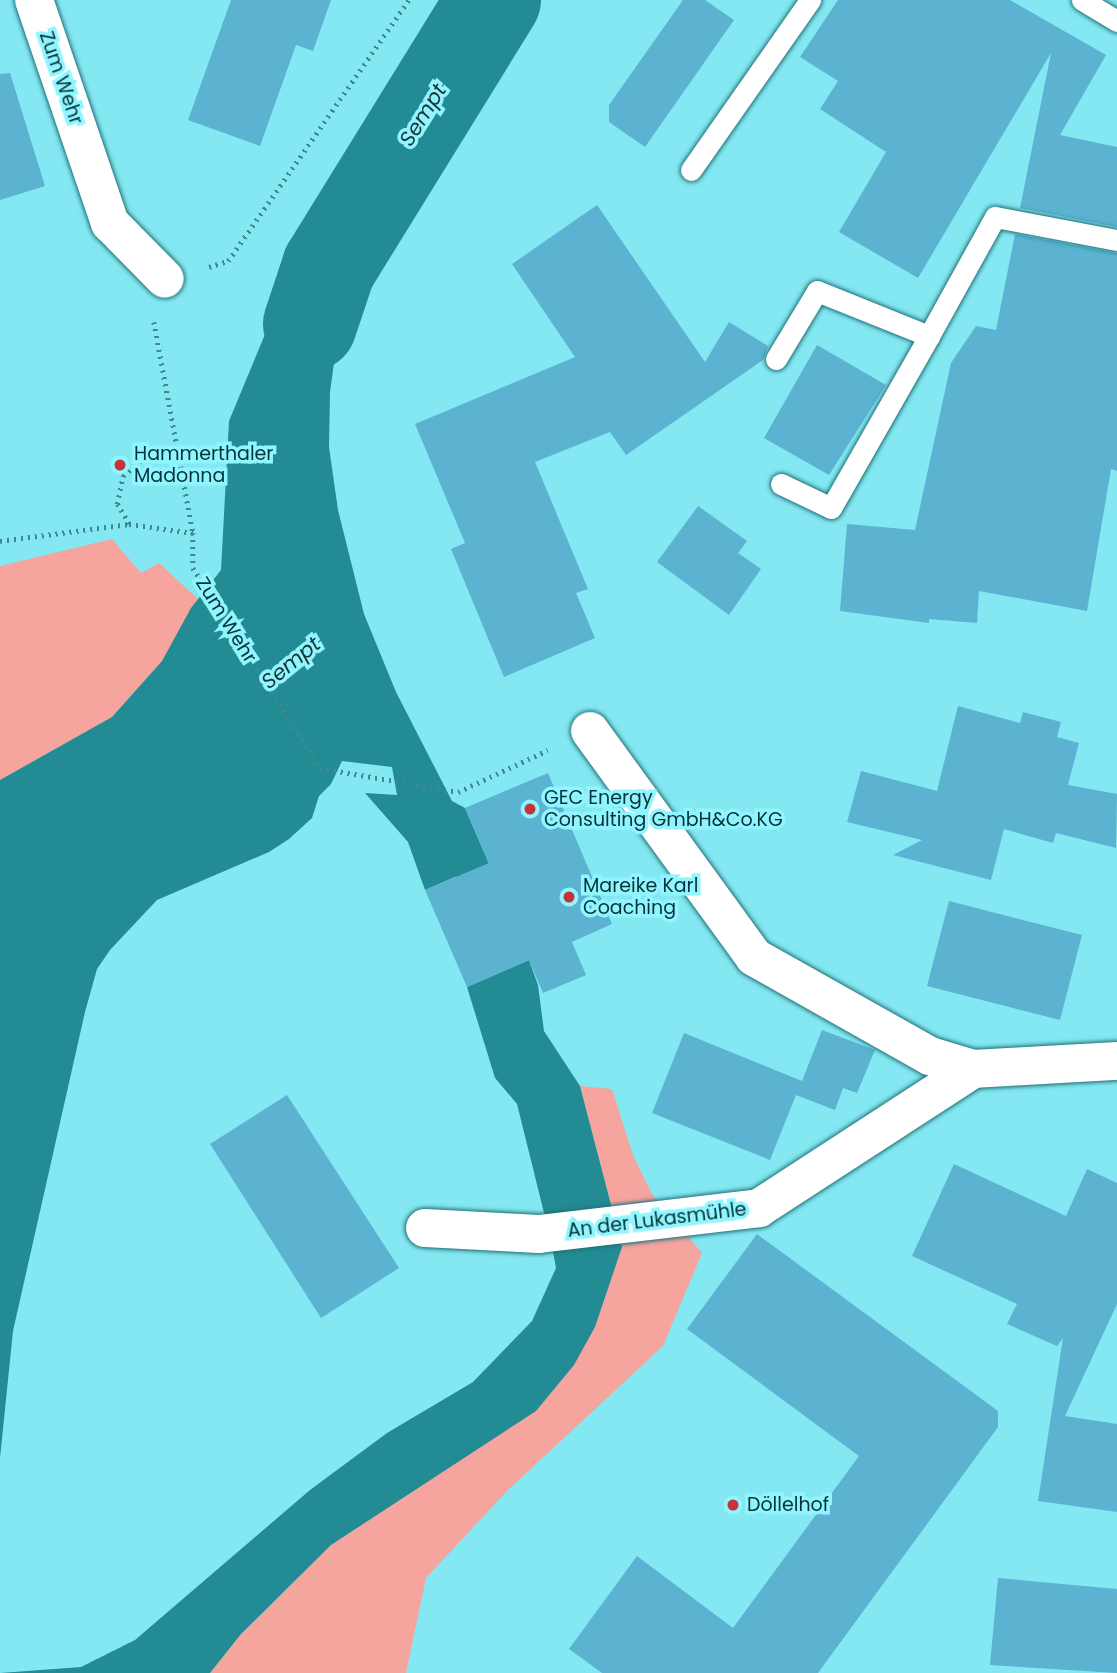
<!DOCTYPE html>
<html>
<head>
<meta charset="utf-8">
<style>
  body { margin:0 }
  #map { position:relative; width:1117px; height:1673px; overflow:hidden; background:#84e8f2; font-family:Poppins,sans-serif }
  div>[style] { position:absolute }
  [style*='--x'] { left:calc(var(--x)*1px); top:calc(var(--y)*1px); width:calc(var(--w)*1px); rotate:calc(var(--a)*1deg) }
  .green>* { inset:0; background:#f6a49e }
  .water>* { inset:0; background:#238b94 }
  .river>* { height:94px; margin:-47px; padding:0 47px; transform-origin:47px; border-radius:47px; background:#238b94 }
  .building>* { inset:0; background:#5bb2d1 }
  .path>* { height:4.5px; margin-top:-2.25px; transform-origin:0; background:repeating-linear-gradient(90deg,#40888f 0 2px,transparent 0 7px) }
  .roads { filter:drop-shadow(0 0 2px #1f7178) drop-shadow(0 0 2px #1f7178) }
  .service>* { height:21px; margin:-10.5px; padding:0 10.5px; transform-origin:10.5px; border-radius:10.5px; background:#fff }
  .minor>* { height:38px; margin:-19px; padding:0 19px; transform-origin:19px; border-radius:19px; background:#fff }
  .dots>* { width:19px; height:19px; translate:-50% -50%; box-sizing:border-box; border:4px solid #91f5ff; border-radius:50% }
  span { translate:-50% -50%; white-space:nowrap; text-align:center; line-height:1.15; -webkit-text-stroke:7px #91f5ff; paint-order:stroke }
  .street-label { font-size:19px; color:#053438 }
  .poi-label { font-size:19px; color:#053438 }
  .left { translate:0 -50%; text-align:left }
  .water-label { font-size:21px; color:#173538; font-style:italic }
</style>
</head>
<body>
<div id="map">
  <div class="green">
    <div style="clip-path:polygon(112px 539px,141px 573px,159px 563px,198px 599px,162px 661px,112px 717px,0 780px,0 566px)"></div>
    <div style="clip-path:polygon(580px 1086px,612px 1089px,633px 1155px,652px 1194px,702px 1253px,663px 1346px,507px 1491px,426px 1578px,406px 1673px,210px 1673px,241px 1634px,331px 1545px,535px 1411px,622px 1247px)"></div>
  </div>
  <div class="water">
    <div style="clip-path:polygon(358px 183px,377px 226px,368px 268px,343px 298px,330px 392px,329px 447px,338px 510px,364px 614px,396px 692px,452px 801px,465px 808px,493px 873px,455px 877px,425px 890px,408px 842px,365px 793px,397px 795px,392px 767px,342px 761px,331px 784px,319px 796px,312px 818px,289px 839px,269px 852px,157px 900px,110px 950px,97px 969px,85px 1012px,13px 1331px,0 1458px,0 780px,112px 717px,162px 661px,191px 608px,221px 570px,229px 421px,283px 291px)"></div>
    <div style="clip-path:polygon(529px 960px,538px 985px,544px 1031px,580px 1086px,622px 1247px,595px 1327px,574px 1365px,536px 1411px,331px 1545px,241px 1634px,210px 1673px,0 1673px,81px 1667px,135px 1640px,310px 1490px,387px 1433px,473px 1382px,532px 1321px,556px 1268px,551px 1241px,517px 1104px,495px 1078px,467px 987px)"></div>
  </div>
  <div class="river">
    <div style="--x:310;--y:324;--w:60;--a:-71.6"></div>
    <div style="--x:329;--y:267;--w:314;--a:-58.3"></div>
  </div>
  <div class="building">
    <div style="clip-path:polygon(231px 0,331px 0,313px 51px,296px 45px,260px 146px,188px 120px)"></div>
    <div style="clip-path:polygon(683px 0,705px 0,734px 20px,645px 147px,609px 122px,609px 105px)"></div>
    <div style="clip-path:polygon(838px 0,1010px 0,1106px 55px,1060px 135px,1117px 147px,1117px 227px,1020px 208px,1051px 53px,918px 278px,839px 232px,886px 152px,820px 109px,838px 81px,800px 57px)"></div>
    <div style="clip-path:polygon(10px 73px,45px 186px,0 200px,0 74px)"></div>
    <div style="clip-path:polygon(597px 205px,705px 362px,729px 322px,768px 346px,763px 360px,626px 455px,610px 432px,535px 462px,588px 589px,576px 593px,595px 638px,504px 677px,451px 549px,465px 543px,415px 424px,575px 357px,512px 264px)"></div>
    <div style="clip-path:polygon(1015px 234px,1117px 253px,1117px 471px,1111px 469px,1087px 611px,979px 591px,977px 623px,929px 619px,929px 623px,840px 611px,847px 524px,915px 530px,951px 363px,976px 326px,996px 330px)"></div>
    <div style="clip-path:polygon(817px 345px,886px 385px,829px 475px,764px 438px)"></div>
    <div style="clip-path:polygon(698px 506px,747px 541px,738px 553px,761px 569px,729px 615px,657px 562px)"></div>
    <div style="clip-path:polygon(958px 706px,1020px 723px,1023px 712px,1061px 722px,1057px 737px,1079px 743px,1068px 785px,1117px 794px,1116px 848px,1056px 833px,1053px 843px,1004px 829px,991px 880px,893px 855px,922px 840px,847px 822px,861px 771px,937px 791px)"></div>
    <div style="clip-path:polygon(548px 773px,612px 924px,572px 942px,586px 975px,543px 993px,529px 960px,467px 987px,425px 890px,489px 863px,465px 808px)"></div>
    <div style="clip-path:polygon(949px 901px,1082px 935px,1060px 1020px,927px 986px)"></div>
    <div style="clip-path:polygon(822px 1030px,875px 1050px,857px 1093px,843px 1088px,835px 1110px,796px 1095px,770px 1160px,652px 1113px,684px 1033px,802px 1081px)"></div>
    <div style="clip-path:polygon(287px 1095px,399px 1268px,321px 1318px,210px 1144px)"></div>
    <div style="clip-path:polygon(954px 1164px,1066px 1216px,1087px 1169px,1117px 1183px,1117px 1304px,1065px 1416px,1117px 1424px,1117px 1512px,1038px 1501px,1063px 1338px,1057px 1346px,1007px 1324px,1017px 1304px,912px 1256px)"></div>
    <div style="clip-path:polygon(757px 1234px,998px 1411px,998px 1427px,818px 1673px,602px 1673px,569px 1649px,637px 1556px,733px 1628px,859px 1456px,687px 1329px)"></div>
    <div style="clip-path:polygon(998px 1578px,1117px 1589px,1117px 1673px,990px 1665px)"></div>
  </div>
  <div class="path">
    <div style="--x:209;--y:267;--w:20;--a:-18"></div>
    <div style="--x:228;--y:261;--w:318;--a:-55.3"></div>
    <div style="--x:154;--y:322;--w:215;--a:79.5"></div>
    <div style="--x:193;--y:533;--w:35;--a:90"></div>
    <div style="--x:193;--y:568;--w:237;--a:57.6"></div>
    <div style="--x:320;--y:768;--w:140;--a:9.9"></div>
    <div style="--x:458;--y:792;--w:99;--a:-25"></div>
    <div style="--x:129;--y:524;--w:23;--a:-121"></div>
    <div style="--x:117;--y:504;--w:29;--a:-78"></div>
    <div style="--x:123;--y:476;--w:23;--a:-41"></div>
    <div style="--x:140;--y:461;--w:38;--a:-18"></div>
    <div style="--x:0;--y:541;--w:130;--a:-7.5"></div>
    <div style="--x:129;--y:524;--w:65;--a:8"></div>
  </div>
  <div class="roads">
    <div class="service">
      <div style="--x:1082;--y:0;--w:41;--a:31"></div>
      <div style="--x:691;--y:170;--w:208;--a:-55"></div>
      <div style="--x:776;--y:359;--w:79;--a:-58.9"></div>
      <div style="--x:817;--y:291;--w:121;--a:21.9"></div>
      <div style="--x:929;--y:336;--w:136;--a:-61"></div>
      <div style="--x:995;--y:217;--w:124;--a:10.7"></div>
      <div style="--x:781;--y:484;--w:55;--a:25.6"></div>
      <div style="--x:831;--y:508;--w:198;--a:-60.3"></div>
    </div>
    <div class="minor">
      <div style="--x:34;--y:0;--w:236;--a:71.2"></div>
      <div style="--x:110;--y:223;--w:78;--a:45.5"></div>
      <div style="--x:590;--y:731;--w:279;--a:54"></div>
      <div style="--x:754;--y:957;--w:202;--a:29.4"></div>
      <div style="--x:930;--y:1056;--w:45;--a:16.8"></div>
      <div style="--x:973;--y:1069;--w:144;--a:-3.2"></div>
      <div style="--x:425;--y:1228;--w:114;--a:3"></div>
      <div style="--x:539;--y:1234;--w:222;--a:-6.7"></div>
      <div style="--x:759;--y:1208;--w:255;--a:-33"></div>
    </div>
  </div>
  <div class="dots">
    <div style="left:120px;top:465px;background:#c33338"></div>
    <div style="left:530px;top:809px;background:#c33338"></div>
    <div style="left:569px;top:897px;background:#c33338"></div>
    <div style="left:733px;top:1505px;background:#c33338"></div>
  </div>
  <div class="street-label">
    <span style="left:61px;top:78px;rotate:71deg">Zum Wehr</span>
    <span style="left:226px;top:620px;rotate:58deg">Zum Wehr</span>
    <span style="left:657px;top:1220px;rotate:-7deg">An der Lukasmühle</span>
  </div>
  <div class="poi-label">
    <span class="left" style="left:134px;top:465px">Hammerthaler<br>Madonna</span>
    <span class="left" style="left:544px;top:809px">GEC Energy<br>Consulting GmbH&amp;Co.KG</span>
    <span class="left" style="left:583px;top:897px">Mareike Karl<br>Coaching</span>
    <span class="left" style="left:747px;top:1505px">Döllelhof</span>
  </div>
  <div class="water-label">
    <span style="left:423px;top:115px;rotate:-58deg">Sempt</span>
    <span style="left:291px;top:663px;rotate:-39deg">Sempt</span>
  </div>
</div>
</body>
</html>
